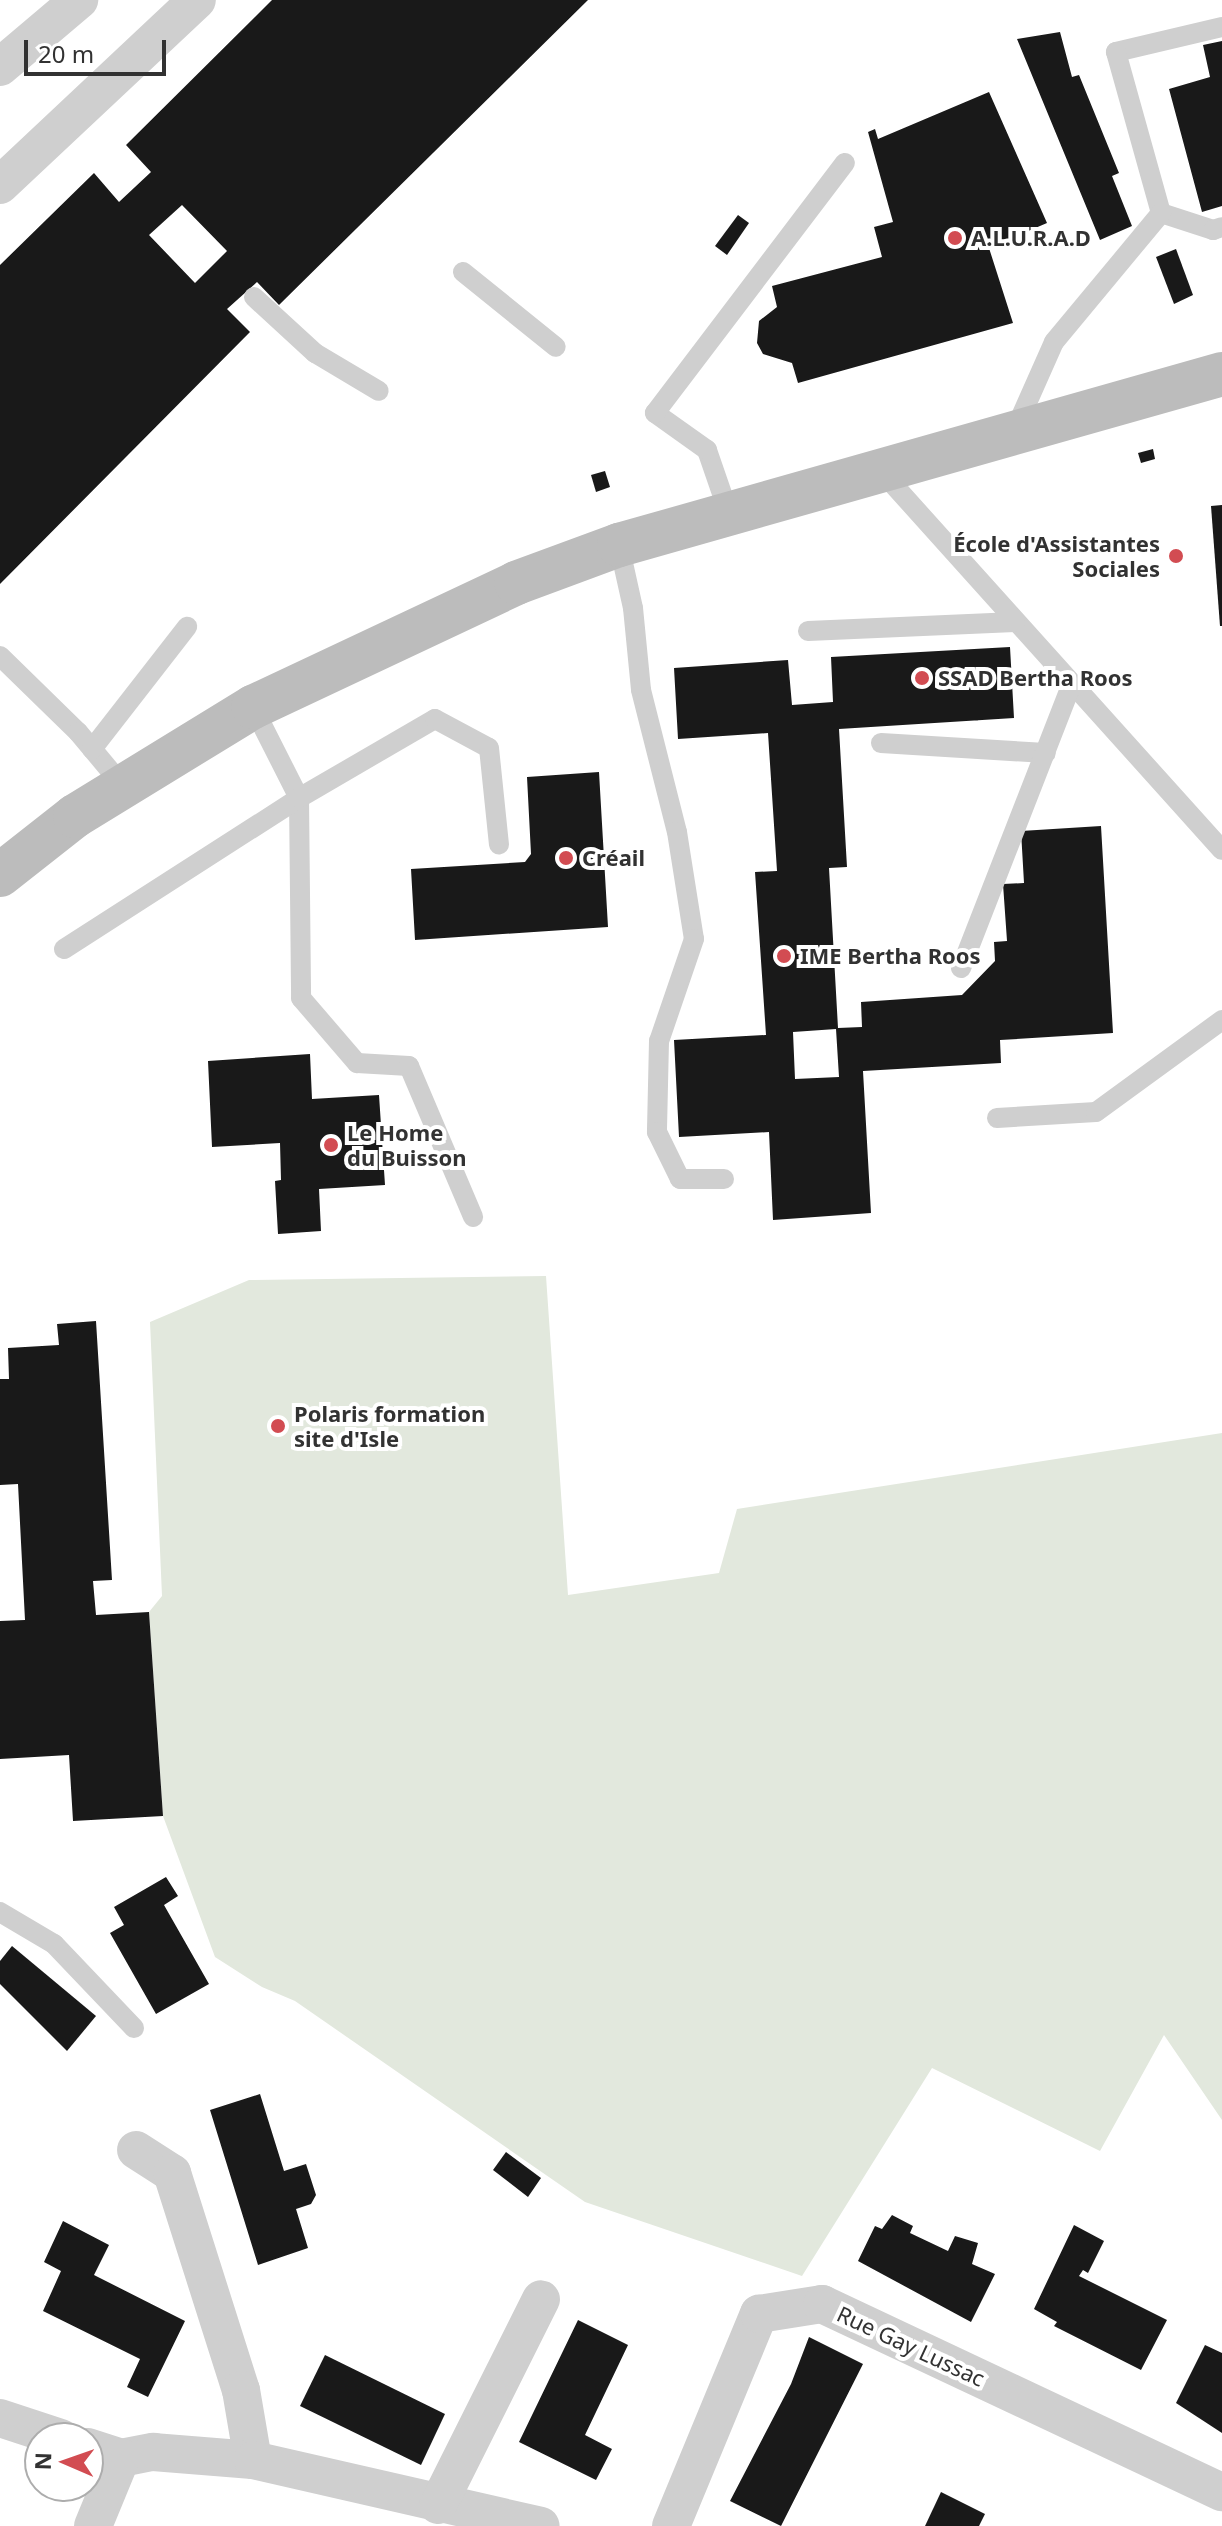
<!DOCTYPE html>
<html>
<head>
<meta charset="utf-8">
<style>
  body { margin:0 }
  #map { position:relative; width:1222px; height:2526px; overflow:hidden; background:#fff; font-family:"Noto Sans",sans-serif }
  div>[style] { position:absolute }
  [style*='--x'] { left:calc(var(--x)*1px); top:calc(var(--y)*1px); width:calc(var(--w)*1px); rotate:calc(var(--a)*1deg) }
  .green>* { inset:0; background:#e2e8dd }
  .building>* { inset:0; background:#191919 }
  .lane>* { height:20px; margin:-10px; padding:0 10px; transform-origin:10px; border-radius:10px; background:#cfcfcf }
  .street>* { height:38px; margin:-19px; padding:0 19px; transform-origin:19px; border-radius:19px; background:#cfcfcf }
  .secondary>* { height:44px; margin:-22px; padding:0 22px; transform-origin:22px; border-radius:22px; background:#bcbcbc }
  .dots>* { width:22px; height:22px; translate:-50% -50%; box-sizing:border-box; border:4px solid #fff; border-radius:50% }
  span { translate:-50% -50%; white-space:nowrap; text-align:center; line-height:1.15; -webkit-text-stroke:8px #fff; paint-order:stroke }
  .poi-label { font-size:22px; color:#323232; font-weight:700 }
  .left { translate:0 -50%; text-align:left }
  .right { translate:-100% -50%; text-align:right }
  .street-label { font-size:22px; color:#323232 }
  .north { position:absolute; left:24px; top:2422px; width:80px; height:80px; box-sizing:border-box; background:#fff; border:2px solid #adadad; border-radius:50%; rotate:272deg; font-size:22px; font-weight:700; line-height:32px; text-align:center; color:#323232 }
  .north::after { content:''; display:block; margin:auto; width:28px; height:36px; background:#d24c52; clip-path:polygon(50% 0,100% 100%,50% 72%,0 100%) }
  .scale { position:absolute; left:24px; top:40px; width:142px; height:36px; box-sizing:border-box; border:4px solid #323232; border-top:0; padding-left:10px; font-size:24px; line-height:28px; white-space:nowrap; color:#323232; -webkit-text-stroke:6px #fff; paint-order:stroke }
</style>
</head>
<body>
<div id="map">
  <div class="green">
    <div style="clip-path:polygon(546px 1276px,568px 1595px,719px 1573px,737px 1509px,1222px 1433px,1222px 2120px,1164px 2035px,1100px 2151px,932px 2068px,802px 2276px,585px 2202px,295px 2001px,262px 1987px,215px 1957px,163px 1816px,149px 1612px,162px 1596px,150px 1322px,249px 1280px)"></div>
  </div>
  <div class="building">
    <div style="clip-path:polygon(evenodd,272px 0,588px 0,279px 305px,257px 282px,227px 309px,250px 332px,0 584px,0 265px,94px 173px,119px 202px,151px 172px,126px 145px,272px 0,182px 205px,227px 251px,195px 283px,149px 235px,182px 205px)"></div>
    <div style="clip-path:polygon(1060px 32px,1072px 77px,1079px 75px,1119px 173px,1112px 176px,1132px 226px,1100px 240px,1017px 39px)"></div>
    <div style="clip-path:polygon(1222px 41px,1222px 206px,1202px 212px,1169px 89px,1210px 77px,1203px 45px)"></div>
    <div style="clip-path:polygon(989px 92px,1047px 223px,989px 248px,1013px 323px,798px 383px,792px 363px,763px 354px,757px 343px,759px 321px,777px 307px,772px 286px,882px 257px,874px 227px,893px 222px,868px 132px,875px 129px,878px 139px)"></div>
    <div style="clip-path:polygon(738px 215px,749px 223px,727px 255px,715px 246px)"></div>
    <div style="clip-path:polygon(1176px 249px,1193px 295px,1174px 304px,1156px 257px)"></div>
    <div style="clip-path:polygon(1153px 449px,1155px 459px,1141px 463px,1138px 453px)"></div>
    <div style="clip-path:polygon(605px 471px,610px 487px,596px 492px,591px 475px)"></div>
    <div style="clip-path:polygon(1222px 505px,1222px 626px,1220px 626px,1211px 506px)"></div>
    <div style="clip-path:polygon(evenodd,1010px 647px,1014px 718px,839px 729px,847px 867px,829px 868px,838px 1028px,862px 1027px,861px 1002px,962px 995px,995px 961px,994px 942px,1007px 941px,1003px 884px,1024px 883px,1021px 831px,1101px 826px,1113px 1033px,1000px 1040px,1001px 1063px,863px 1071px,871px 1213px,773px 1220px,769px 1132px,679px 1137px,674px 1040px,766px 1035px,755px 872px,777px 871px,768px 733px,678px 739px,674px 668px,788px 660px,792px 705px,833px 702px,831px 657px,1010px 647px,836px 1029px,839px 1077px,795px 1079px,793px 1032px,836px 1029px)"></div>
    <div style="clip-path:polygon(599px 772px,608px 927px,415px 940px,411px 869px,525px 862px,531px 854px,527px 777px)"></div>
    <div style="clip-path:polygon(310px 1054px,312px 1099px,379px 1095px,385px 1185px,319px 1189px,321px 1231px,278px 1234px,275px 1181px,281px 1180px,280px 1143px,212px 1147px,208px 1061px)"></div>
    <div style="clip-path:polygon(96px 1321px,112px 1580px,93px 1581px,96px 1615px,149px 1612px,163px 1816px,73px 1821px,69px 1755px,0 1759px,0 1621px,25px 1620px,18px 1484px,0 1485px,0 1379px,9px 1379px,8px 1348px,59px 1345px,57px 1324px)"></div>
    <div style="clip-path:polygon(166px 1877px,178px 1896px,164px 1905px,209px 1984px,156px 2014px,110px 1933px,124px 1925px,114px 1907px)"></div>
    <div style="clip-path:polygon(12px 1946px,96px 2016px,67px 2051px,0 1984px,0 1961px)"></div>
    <div style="clip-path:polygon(260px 2094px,284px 2171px,306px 2164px,316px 2195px,311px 2204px,296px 2209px,308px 2248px,258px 2265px,210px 2110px)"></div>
    <div style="clip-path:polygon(506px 2152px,541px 2178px,528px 2197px,493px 2170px)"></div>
    <div style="clip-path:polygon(892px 2215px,913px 2226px,910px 2233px,948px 2251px,955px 2236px,978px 2243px,972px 2264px,995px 2274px,971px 2322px,858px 2261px,875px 2226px,882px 2229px)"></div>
    <div style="clip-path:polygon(63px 2221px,109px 2245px,94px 2275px,185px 2321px,148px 2397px,127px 2387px,140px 2359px,43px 2311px,61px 2271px,44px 2262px)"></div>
    <div style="clip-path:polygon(1074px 2225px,1104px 2241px,1088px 2273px,1083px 2270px,1079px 2276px,1167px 2320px,1141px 2370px,1054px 2326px,1057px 2322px,1034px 2309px)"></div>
    <div style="clip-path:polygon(578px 2320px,628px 2345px,585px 2435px,612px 2449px,596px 2480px,519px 2442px)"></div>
    <div style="clip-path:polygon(809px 2337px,863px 2364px,781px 2526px,730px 2501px,791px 2384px)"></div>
    <div style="clip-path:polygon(1205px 2345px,1222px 2353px,1222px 2433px,1176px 2403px)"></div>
    <div style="clip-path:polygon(325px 2355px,445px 2414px,421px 2465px,300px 2406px)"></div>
    <div style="clip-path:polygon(941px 2492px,985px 2514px,979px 2526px,925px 2526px)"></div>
  </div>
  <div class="lane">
    <div style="--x:1222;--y:27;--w:109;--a:166.7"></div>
    <div style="--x:1116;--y:52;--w:167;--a:74.4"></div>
    <div style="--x:1161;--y:213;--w:55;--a:18.1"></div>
    <div style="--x:1213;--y:230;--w:9;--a:-18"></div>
    <div style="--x:463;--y:272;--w:119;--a:38.9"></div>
    <div style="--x:254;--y:297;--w:83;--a:42.6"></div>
    <div style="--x:315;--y:353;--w:74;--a:30.7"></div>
    <div style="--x:1015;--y:430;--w:96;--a:-66.1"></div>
    <div style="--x:1054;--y:342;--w:168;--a:-50.3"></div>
    <div style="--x:882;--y:472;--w:508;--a:48.03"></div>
    <div style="--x:729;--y:514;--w:68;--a:-109"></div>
    <div style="--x:707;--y:450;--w:64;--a:-144.6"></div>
    <div style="--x:655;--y:413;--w:314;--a:-52.8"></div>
    <div style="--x:619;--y:545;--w:65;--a:77.5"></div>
    <div style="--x:633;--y:608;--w:82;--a:84.4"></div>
    <div style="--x:641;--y:690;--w:146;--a:75.8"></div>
    <div style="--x:677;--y:832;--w:108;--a:81"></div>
    <div style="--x:694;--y:939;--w:108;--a:108.9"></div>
    <div style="--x:659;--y:1041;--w:91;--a:91.3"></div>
    <div style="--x:657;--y:1132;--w:52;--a:63.9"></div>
    <div style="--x:680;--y:1179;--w:44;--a:0"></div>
    <div style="--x:808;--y:631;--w:207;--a:-2.5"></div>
    <div style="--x:0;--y:656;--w:109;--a:44.3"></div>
    <div style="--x:78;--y:732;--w:70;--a:50.2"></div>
    <div style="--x:253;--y:707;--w:102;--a:63.2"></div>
    <div style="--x:299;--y:798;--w:200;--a:89.4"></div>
    <div style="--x:301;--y:998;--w:86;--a:49.3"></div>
    <div style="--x:357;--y:1063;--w:52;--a:3.3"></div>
    <div style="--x:409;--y:1066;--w:164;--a:67"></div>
    <div style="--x:881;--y:743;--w:165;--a:3.5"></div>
    <div style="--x:92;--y:749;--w:155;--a:-52.1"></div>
    <div style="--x:64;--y:949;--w:279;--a:-32.7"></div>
    <div style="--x:299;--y:798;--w:157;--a:-30.2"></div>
    <div style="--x:435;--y:719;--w:61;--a:28.2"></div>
    <div style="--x:489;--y:748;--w:97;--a:84.1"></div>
    <div style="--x:961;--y:968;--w:303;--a:-68.7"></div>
    <div style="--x:997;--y:1118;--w:99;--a:-3.5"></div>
    <div style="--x:1096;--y:1112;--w:156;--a:-36.1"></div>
    <div style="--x:0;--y:1912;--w:63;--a:30.7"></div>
    <div style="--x:54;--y:1944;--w:116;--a:46.4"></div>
  </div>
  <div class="street">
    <div style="--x:0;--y:67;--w:104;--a:-40.3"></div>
    <div style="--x:0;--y:185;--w:270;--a:-43.2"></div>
    <div style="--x:136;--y:2150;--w:43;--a:32.6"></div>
    <div style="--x:172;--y:2173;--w:228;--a:72.4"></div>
    <div style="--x:241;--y:2390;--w:71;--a:80.3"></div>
    <div style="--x:0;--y:2418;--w:64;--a:18.2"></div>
    <div style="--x:88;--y:2447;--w:35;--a:18"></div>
    <div style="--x:121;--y:2458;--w:33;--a:-11"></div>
    <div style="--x:153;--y:2452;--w:100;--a:4.6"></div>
    <div style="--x:253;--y:2460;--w:295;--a:12.9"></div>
    <div style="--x:438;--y:2505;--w:230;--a:-63.4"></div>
    <div style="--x:93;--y:2526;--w:74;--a:-67.6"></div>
    <div style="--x:671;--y:2526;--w:230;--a:-67.5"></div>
    <div style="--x:759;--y:2314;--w:64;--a:-9"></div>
    <div style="--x:822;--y:2304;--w:442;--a:25.2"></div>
  </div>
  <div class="secondary">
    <div style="--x:0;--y:875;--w:95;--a:-38.2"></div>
    <div style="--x:75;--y:816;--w:209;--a:-31.5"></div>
    <div style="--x:253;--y:707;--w:291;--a:-25.2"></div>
    <div style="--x:516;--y:583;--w:110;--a:-20.3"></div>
    <div style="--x:619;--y:545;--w:627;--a:-15.83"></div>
  </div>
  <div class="dots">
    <div style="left:955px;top:238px;background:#d24c52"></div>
    <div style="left:1176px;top:556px;background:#d24c52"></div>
    <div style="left:922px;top:678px;background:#d24c52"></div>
    <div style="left:566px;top:858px;background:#d24c52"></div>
    <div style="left:784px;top:956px;background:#d24c52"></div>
    <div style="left:331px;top:1145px;background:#d24c52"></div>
    <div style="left:278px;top:1426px;background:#d24c52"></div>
  </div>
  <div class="poi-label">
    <span class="left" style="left:971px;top:238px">A.L.U.R.A.D</span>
    <span class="right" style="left:1160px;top:556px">École d'Assistantes<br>Sociales</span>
    <span class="left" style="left:938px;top:678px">SSAD Bertha Roos</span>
    <span class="left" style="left:582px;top:858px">Créail</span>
    <span class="left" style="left:800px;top:956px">IME Bertha Roos</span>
    <span class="left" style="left:347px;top:1145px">Le Home<br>du Buisson</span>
    <span class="left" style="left:294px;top:1426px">Polaris formation<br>site d'Isle</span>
  </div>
  <div class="street-label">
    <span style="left:911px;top:2346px;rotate:25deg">Rue Gay Lussac</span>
  </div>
  <div class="north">N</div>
  <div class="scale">20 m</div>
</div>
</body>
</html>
